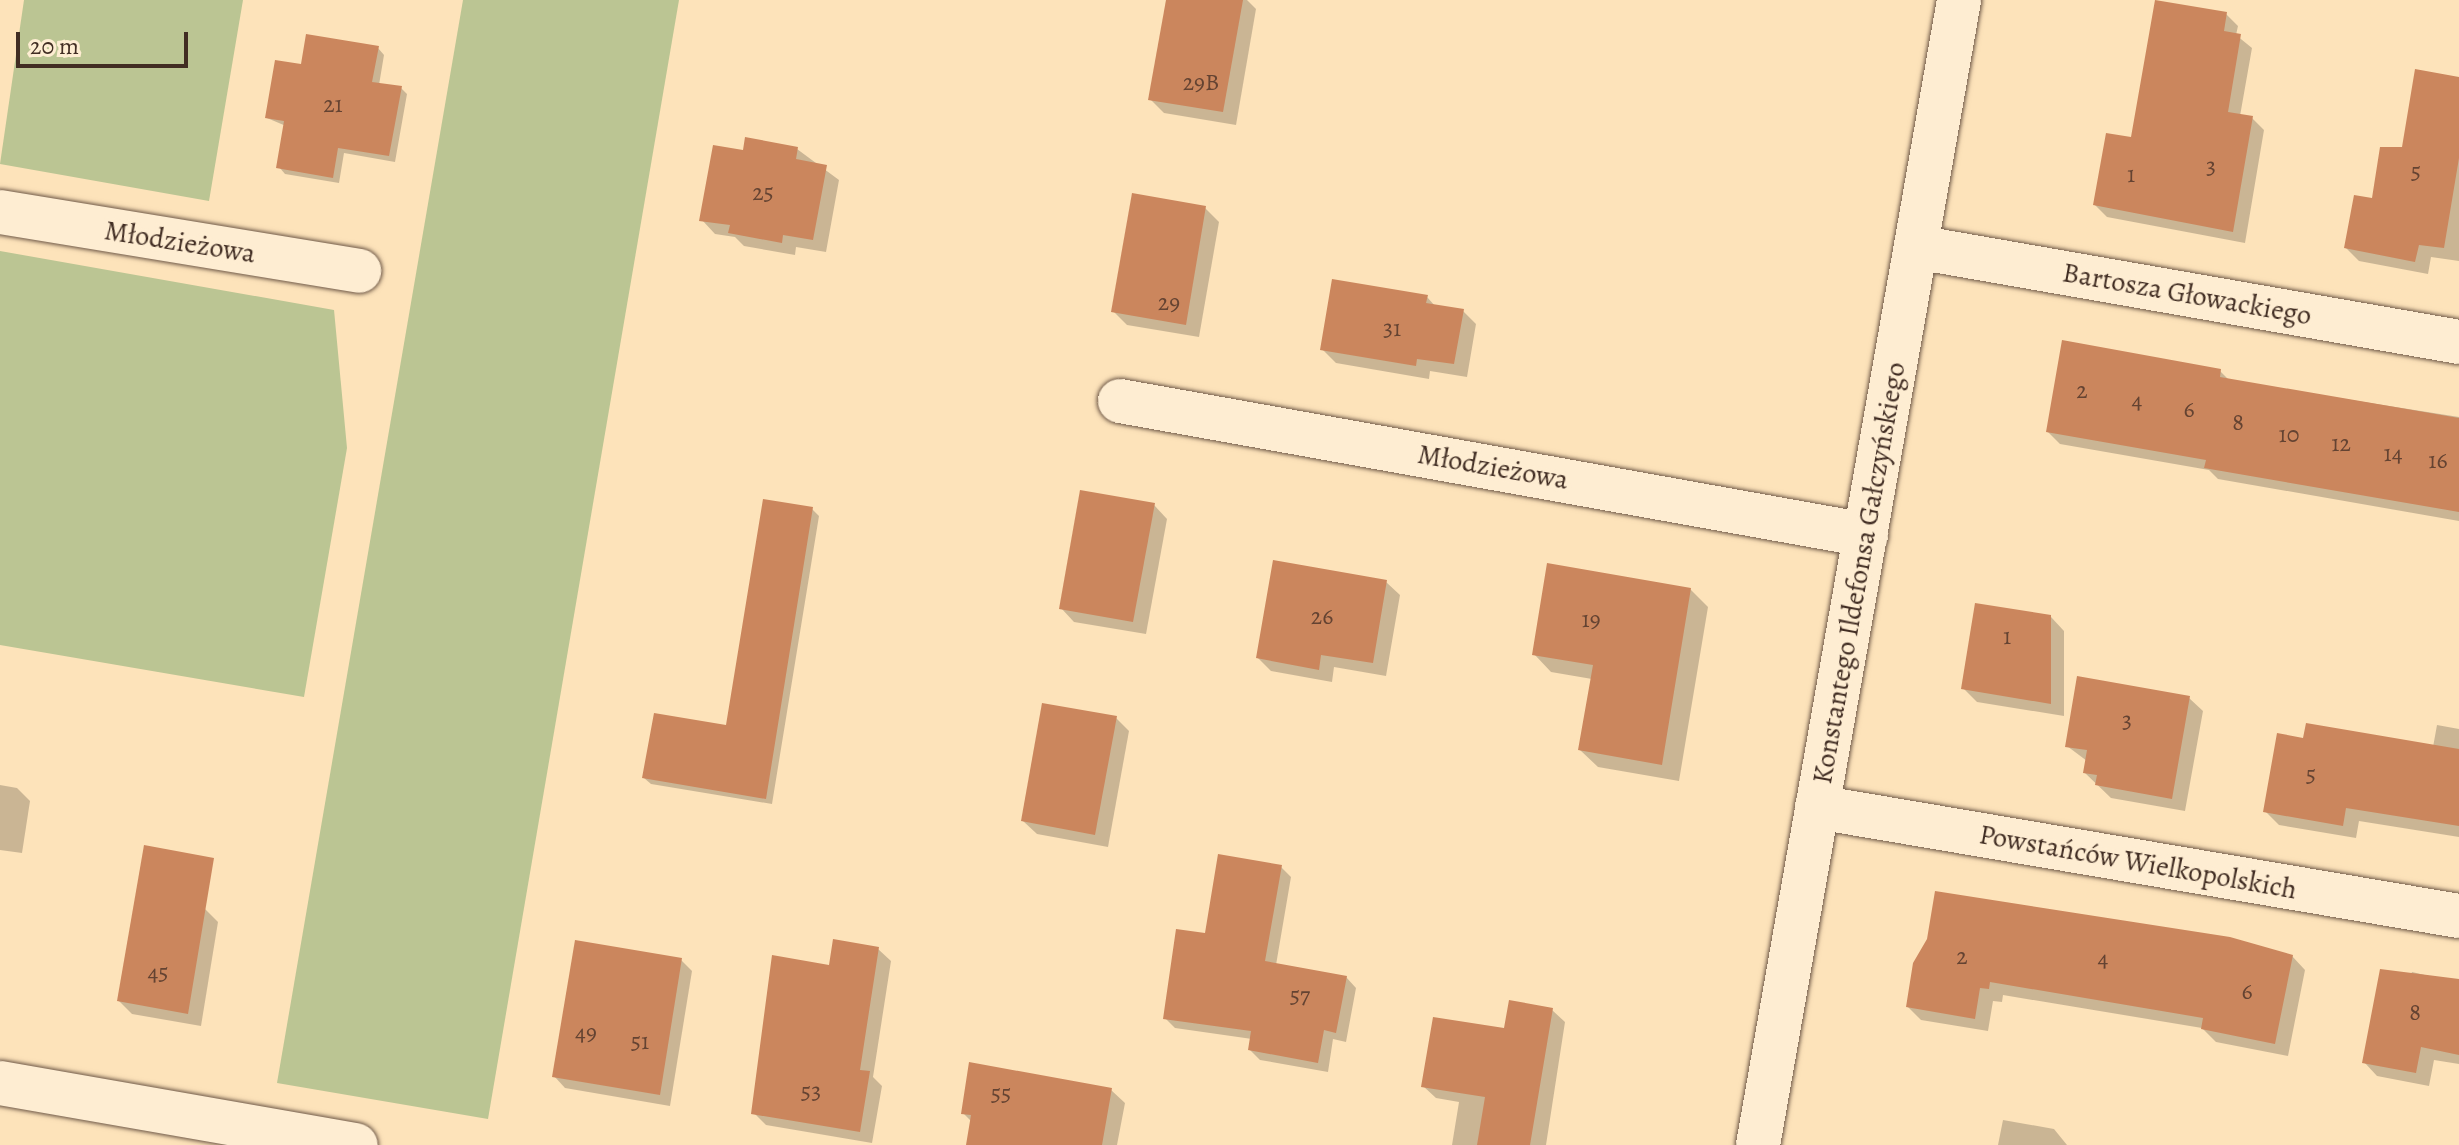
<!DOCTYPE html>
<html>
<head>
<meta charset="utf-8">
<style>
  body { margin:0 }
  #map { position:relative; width:2459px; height:1145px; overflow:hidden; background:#fde3ba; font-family:Alegreya,serif }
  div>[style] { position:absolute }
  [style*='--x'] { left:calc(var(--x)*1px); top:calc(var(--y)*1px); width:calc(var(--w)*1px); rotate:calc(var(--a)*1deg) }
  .green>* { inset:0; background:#bbc593 }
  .shadow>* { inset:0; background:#0003 }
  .building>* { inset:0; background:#cb865d }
  .roads { filter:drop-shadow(0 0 2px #705a49) drop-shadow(0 0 2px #705a49) }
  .street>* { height:44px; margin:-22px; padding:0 22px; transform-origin:22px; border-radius:22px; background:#feedd2 }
  .secondary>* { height:44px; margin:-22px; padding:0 22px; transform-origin:22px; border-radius:22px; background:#feedd2 }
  span { translate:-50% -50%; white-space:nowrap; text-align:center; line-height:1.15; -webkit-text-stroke:8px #feedd2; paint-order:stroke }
  .number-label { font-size:24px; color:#644332 }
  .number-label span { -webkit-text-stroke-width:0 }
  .street-label { font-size:28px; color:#412d23 }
  .scale { position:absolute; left:16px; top:32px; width:172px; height:36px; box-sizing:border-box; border:4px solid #412d23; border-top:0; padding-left:10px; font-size:24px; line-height:28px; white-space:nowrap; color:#412d23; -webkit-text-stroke:6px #feedd2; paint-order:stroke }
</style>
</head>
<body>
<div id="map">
  <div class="green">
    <div style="clip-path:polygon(24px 0,243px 0,209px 201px,0 164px)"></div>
    <div style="clip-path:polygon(463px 0,679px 0,488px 1119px,277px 1083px)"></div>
    <div style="clip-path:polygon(0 251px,334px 310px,347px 448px,304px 697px,0 645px)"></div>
  </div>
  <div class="shadow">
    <div style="clip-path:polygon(1168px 0,1247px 0,1256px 9px,1236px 125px,1164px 113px,1150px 99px)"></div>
    <div style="clip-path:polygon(2226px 14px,2238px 26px,2236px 35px,2252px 48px,2240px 116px,2252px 118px,2264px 130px,2245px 243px,2107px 217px,2095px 205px,2133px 139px)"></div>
    <div style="clip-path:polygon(378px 48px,384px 55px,379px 85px,401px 88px,407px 94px,395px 162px,344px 153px,339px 183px,285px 174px,279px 167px,286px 126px,267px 118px,302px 66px)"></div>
    <div style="clip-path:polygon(2459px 79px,2459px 261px,2431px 257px,2428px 274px,2359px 261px,2346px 248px,2404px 149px)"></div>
    <div style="clip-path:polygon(797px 149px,839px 180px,826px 252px,796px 247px,795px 255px,744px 246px,735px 237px,715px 234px,702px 220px,745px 152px)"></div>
    <div style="clip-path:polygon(1205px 208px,1219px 222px,1199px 337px,1127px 325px,1113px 311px)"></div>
    <div style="clip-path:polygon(1427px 297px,1436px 307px,1463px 311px,1476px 324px,1467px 377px,1430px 371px,1429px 379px,1336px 363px,1322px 349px)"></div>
    <div style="clip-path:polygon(2220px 371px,2230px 381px,2459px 417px,2459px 521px,2218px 479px,2209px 470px,2060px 444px,2048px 432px)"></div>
    <div style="clip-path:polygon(1154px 505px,1167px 519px,1146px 634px,1074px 622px,1061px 608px)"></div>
    <div style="clip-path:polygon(812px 509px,819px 516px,772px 804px,651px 784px,644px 778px,728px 728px)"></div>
    <div style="clip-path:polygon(1386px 582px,1400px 595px,1386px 676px,1334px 667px,1332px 682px,1271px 671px,1258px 658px)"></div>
    <div style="clip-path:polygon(1690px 589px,1708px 607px,1679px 781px,1598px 767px,1580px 750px,1592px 679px,1551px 672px,1534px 654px)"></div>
    <div style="clip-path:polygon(2051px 617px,2064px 631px,2064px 716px,1977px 702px,1963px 688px)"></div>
    <div style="clip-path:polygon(2189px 698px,2203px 711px,2185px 811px,2111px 798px,2085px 773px,2087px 761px,2067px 746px)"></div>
    <div style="clip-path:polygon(1116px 718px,1129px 731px,1108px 847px,1037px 834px,1023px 821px)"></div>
    <div style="clip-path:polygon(2437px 725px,2459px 729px,2459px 837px,2359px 821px,2356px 838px,2279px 825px,2265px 811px,2304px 740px,2433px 747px)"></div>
    <div style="clip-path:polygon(0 785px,17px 788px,30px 801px,22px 853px,0 850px)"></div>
    <div style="clip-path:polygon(1281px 867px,1291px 877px,1276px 965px,1346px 977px,1356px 988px,1346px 1042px,1333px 1039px,1328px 1072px,1260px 1060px,1250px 1050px,1252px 1039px,1175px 1028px,1165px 1018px,1207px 936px)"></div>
    <div style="clip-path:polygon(205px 909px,218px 922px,201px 1026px,132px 1014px,119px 1001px)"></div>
    <div style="clip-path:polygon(1929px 940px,2292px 956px,2305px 970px,2288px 1056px,2216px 1042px,2202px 1028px,2003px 995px,2002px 1002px,1993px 1001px,1988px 1031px,1921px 1020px,1908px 1007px)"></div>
    <div style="clip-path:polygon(878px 949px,891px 961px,873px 1077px,882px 1086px,872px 1143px,766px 1125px,754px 1113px,831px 967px)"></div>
    <div style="clip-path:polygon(681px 960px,692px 971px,670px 1106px,565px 1088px,554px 1076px)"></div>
    <div style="clip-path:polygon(2412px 972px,2459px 983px,2459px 1064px,2434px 1060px,2429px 1086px,2377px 1076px,2364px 1062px)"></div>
    <div style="clip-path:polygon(1552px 1010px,1565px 1022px,1546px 1145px,1452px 1145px,1459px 1102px,1436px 1098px,1423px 1086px,1506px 1031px)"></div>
    <div style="clip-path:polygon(1111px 1090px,1125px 1103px,1117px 1145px,968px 1145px,972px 1122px,963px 1113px)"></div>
    <div style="clip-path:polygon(2003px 1120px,2054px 1129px,2067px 1145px,1998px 1145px)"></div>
  </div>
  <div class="building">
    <div style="clip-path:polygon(1166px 0,1243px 0,1223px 112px,1148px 100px)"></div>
    <div style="clip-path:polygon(2155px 0,2227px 12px,2224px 31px,2241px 34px,2228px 112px,2253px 116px,2233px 232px,2093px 205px,2106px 133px,2131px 137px)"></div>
    <div style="clip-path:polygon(306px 34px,379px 46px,372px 82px,402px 86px,389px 156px,338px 148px,333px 178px,276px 168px,284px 121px,265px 118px,275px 60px,301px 64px)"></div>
    <div style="clip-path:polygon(2415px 69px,2459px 77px,2459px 158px,2444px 248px,2419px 245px,2415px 262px,2344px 248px,2354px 195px,2372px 198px,2380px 147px,2402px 147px)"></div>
    <div style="clip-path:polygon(745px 137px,798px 147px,796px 159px,827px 165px,813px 240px,783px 235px,782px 243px,728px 233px,730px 225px,699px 221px,713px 145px,743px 150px)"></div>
    <div style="clip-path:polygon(1132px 193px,1206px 206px,1186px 325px,1111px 312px)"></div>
    <div style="clip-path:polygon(1332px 279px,1428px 295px,1426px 303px,1464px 309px,1454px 364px,1417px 359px,1416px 366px,1320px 350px)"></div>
    <div style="clip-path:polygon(2062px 340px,2221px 369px,2220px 377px,2459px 418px,2459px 512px,2204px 468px,2206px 460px,2046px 432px)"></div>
    <div style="clip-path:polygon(1080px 490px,1155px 503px,1133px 622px,1059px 609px)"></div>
    <div style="clip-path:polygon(763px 499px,813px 507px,766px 799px,642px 778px,654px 713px,726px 725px)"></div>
    <div style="clip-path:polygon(1273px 560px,1387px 580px,1373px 663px,1321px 655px,1319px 670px,1256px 658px)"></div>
    <div style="clip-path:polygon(1547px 563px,1691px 588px,1662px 765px,1578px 750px,1593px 665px,1532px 655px)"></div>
    <div style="clip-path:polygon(1975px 603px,2051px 615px,2051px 704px,1961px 689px)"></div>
    <div style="clip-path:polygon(2077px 676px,2190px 696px,2172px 799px,2095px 785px,2097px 775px,2083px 773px,2087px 750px,2065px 747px)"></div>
    <div style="clip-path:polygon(1042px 703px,1117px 716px,1095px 835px,1021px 821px)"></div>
    <div style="clip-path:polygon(2306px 723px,2459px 749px,2459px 826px,2346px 808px,2343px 826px,2263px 812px,2277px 733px,2303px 738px)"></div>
    <div style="clip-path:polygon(144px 845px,214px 858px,188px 1014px,117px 1001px)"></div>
    <div style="clip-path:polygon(1218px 854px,1282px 865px,1265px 961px,1347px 976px,1336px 1033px,1324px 1030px,1318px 1063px,1248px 1050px,1251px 1031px,1163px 1019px,1176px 929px,1205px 933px)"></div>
    <div style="clip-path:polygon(1935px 891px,2230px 937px,2293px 955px,2275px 1044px,2201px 1029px,2203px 1018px,1990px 982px,1989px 989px,1980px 988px,1975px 1019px,1906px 1007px,1913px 963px,1927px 939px)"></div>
    <div style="clip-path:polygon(833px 939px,879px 947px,860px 1070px,870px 1071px,860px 1132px,751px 1114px,772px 955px,829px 965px)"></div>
    <div style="clip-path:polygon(575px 940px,682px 958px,660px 1095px,552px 1077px)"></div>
    <div style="clip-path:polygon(2380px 969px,2459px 979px,2459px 1055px,2421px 1047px,2416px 1073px,2362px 1063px)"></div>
    <div style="clip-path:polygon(1509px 1000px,1553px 1008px,1530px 1145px,1477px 1145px,1485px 1097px,1421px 1087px,1433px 1017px,1504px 1028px)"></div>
    <div style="clip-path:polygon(969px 1062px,1112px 1088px,1102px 1145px,966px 1145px,971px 1115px,961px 1114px)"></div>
  </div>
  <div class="roads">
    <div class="street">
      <div style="--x:0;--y:212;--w:364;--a:9.3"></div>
      <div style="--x:1916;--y:247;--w:551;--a:9.92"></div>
      <div style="--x:1120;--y:401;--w:758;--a:10.18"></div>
      <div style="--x:1817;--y:807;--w:651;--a:9.64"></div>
      <div style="--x:0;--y:1083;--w:361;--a:9.9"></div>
    </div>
    <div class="secondary">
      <div style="--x:1758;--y:1145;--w:1163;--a:-80.04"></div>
    </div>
  </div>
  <div class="number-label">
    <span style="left:1201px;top:83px">29B</span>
    <span style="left:333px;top:105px">21</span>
    <span style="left:2211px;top:167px">3</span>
    <span style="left:2416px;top:172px">5</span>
    <span style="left:2131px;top:175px">1</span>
    <span style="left:763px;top:193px">25</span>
    <span style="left:1169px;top:303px">29</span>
    <span style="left:1392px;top:329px">31</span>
    <span style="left:2082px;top:391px">2</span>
    <span style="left:2137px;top:401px">4</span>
    <span style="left:2189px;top:410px">6</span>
    <span style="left:2238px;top:423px">8</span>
    <span style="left:2289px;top:435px">10</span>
    <span style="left:2341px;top:444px">12</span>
    <span style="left:2393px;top:454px">14</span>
    <span style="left:2438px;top:461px">16</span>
    <span style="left:1322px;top:617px">26</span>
    <span style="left:1591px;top:620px">19</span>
    <span style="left:2007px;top:637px">1</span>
    <span style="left:2127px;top:721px">3</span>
    <span style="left:2311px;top:775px">5</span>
    <span style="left:1962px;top:957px">2</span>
    <span style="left:2103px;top:959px">4</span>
    <span style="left:158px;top:973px">45</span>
    <span style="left:2247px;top:992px">6</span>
    <span style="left:1300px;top:996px">57</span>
    <span style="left:2415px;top:1013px">8</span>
    <span style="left:586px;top:1033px">49</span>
    <span style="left:640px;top:1042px">51</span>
    <span style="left:811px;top:1092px">53</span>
    <span style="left:1001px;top:1094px">55</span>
  </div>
  <div class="street-label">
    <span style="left:180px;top:242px;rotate:9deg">Młodzieżowa</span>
    <span style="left:2187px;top:294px;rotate:10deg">Bartosza Głowackiego</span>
    <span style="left:1493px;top:467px;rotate:10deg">Młodzieżowa</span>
    <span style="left:1859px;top:573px;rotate:-80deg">Konstantego Ildefonsa Gałczyńskiego</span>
    <span style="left:2138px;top:862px;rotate:10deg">Powstańców Wielkopolskich</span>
  </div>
  <div class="scale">20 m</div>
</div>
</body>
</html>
